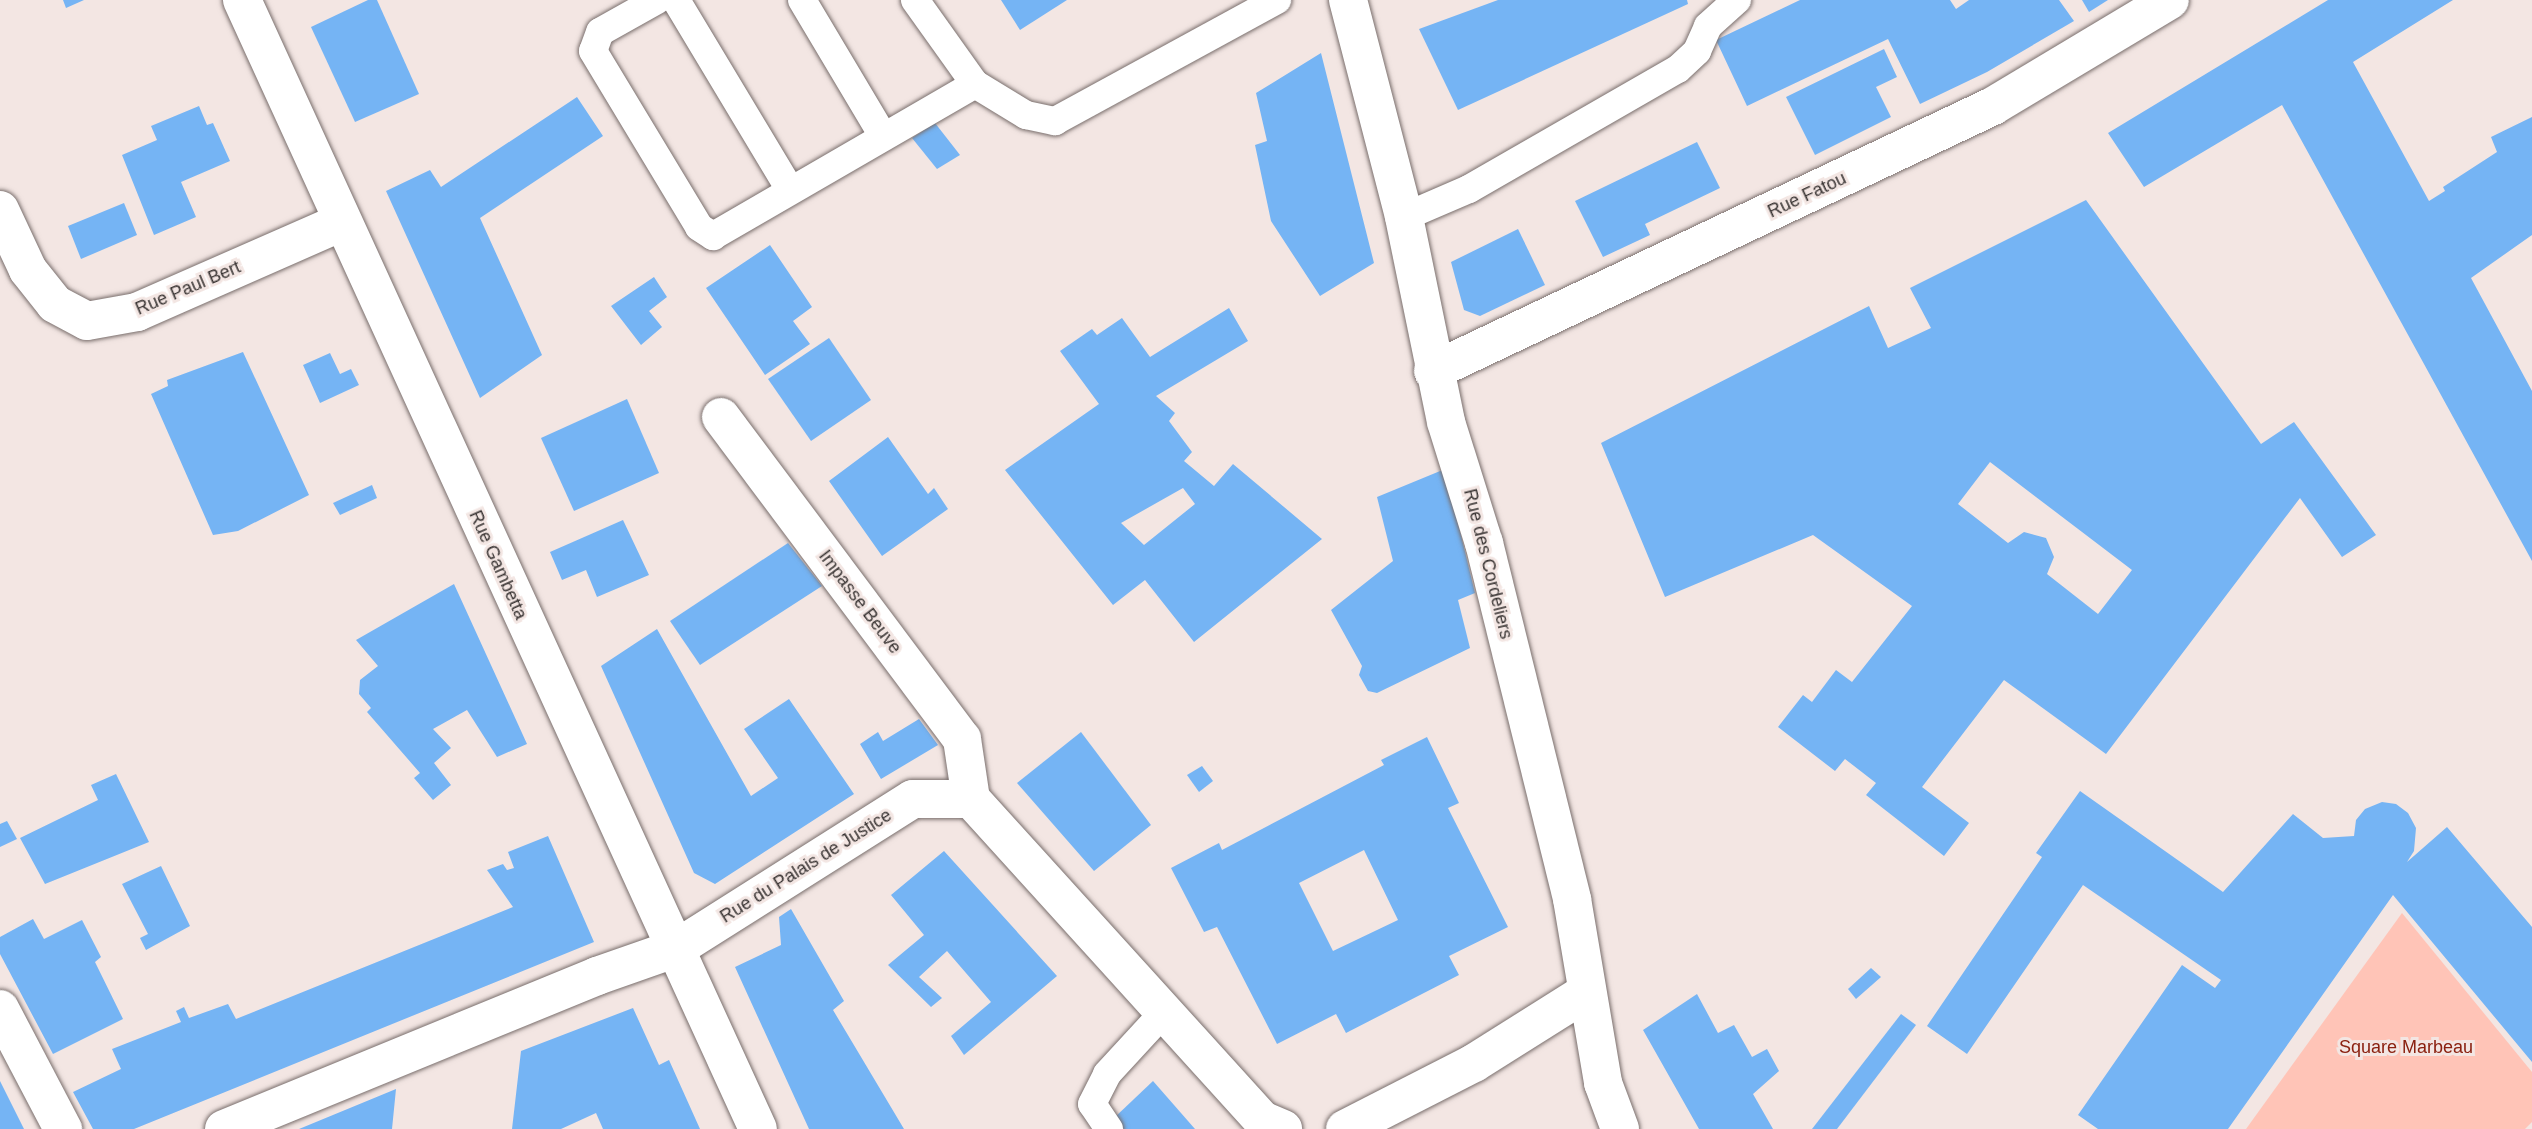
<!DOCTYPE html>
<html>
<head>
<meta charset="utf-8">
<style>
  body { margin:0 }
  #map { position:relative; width:2532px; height:1129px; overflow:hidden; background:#f3e6e3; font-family:Helvetica,sans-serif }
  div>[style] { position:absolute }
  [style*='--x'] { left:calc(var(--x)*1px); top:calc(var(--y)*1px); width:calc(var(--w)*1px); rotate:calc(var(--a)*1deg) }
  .green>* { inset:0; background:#ffc4b7 }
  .building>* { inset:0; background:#75b4f4 }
  .roads { filter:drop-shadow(0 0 2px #796e6c) drop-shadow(0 0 2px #796e6c) }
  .lane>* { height:28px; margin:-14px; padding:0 14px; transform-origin:14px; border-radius:14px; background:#fff }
  .street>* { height:38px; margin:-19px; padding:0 19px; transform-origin:19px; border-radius:19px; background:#fff }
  span { translate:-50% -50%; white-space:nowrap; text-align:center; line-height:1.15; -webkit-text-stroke:6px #f3e6e3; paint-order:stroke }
  .street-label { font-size:18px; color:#393433 }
  .park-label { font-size:18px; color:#8b2110 }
</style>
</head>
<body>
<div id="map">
  <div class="green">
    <div style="clip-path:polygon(2402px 913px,2532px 1072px,2532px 1122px,2525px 1129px,2246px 1129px)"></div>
  </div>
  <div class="building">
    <div style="clip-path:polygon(63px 0,84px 0,66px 8px)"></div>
    <div style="clip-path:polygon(368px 0,377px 0,419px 94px,355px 122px,311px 27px)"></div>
    <div style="clip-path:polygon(1001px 0,1067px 0,1020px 30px)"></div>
    <div style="clip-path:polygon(1498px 0,1687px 0,1688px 4px,1458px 110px,1419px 29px)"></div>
    <div style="clip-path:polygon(1800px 0,1950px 0,1956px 9px,1969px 0,2059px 0,2074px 21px,1987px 72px,1920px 104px,1888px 39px,1747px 106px,1716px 40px)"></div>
    <div style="clip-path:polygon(2082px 0,2108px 0,2089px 12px)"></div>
    <div style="clip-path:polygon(2328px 0,2453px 0,2353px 62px,2429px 201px,2445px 191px,2443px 187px,2497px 152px,2491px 137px,2532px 117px,2532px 235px,2471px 278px,2532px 391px,2532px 561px,2282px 105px,2144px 187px,2108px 133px)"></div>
    <div style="clip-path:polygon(1884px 49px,1897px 77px,1876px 87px,1891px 117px,1815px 155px,1786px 97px)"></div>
    <div style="clip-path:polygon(1321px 53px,1374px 263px,1320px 296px,1271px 221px,1255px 145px,1267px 141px,1256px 93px)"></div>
    <div style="clip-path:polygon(577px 97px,603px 136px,480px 218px,542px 355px,480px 398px,386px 191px,430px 170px,441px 187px)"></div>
    <div style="clip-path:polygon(199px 106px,207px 125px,213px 123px,230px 161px,181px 182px,196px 217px,154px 235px,122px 155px,157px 140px,151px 126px)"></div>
    <div style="clip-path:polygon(935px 123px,960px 155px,937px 169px,912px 138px)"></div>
    <div style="clip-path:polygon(1697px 142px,1720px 188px,1645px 224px,1650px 235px,1603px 257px,1575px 201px)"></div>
    <div style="clip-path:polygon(evenodd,2086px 200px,2261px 444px,2294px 422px,2376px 535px,2342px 557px,2300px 498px,2106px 754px,2004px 680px,1922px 787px,1969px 823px,1944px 856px,1866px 795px,1876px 783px,1845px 759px,1835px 771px,1778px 727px,1803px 695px,1812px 702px,1836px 670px,1852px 682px,1912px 606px,1813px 535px,1665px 597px,1601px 443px,1869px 306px,1888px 348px,1931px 328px,1910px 288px,2086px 200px,1990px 462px,2132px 570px,2098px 614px,2047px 574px,2054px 557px,2046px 538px,2024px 532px,2008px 543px,1958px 504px,1990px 462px)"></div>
    <div style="clip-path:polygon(124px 203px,137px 235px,81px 259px,68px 226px)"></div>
    <div style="clip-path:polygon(1518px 229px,1545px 285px,1480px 316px,1464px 310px,1451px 262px)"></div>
    <div style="clip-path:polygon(770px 245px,812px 307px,793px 321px,810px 344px,765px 375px,706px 288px)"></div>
    <div style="clip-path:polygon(654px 277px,667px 297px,649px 311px,662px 327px,641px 345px,611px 306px)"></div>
    <div style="clip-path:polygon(evenodd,1229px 308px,1248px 341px,1156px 396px,1175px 413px,1169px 421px,1192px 452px,1184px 461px,1214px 486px,1233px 464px,1322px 539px,1194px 642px,1145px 580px,1113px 605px,1005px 470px,1099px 404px,1060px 351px,1092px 329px,1097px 335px,1122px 318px,1150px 357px,1229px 308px,1183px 488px,1195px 504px,1144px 545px,1121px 523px,1183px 488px)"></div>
    <div style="clip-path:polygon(829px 338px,871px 400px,811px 441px,768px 379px)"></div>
    <div style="clip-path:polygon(243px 352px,309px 495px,238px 531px,213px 535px,151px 394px,168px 386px,167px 380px)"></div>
    <div style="clip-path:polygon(330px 353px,340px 374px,351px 369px,359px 385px,320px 403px,303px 365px)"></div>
    <div style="clip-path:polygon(627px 399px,659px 473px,574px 511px,541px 438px)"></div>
    <div style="clip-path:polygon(888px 437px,928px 494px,934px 488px,948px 509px,882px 556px,829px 481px)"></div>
    <div style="clip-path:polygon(1445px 469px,1475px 593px,1458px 600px,1470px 648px,1377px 693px,1368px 691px,1359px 675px,1362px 666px,1331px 610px,1393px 561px,1377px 497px)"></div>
    <div style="clip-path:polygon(372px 485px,377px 498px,340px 515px,333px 503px)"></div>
    <div style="clip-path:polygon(623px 520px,649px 575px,597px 597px,586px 570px,562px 580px,550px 552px)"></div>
    <div style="clip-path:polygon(788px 543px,822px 586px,700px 665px,670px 621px)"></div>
    <div style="clip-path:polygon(454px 584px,527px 744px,497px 757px,467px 710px,433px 729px,451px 748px,434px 763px,451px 785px,433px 800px,414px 778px,420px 773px,367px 712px,371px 708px,359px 694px,360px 680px,378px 666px,356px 640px)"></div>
    <div style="clip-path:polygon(657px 629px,751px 796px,778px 778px,744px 729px,789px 699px,854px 794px,715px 884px,694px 873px,601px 666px)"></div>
    <div style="clip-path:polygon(919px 719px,938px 745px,881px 779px,860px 744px,878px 732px,883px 741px)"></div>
    <div style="clip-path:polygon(1081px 732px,1151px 825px,1094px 871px,1017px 783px)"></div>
    <div style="clip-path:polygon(evenodd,1427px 737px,1459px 803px,1448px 808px,1508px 927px,1449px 956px,1459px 975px,1346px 1033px,1336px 1014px,1277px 1044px,1217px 927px,1204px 932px,1171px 868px,1219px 843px,1222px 850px,1384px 765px,1381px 760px,1427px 737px,1364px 850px,1398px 920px,1333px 951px,1299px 883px,1364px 850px)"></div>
    <div style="clip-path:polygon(1202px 766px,1213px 781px,1199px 792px,1187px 775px)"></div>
    <div style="clip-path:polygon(116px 774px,149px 842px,45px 884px,20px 838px,98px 800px,91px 785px)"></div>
    <div style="clip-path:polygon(2080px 791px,2223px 892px,2293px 814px,2323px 838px,2354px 836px,2356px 820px,2365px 809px,2382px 802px,2396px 804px,2408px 813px,2416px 828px,2414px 851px,2407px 862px,2447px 827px,2532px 927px,2532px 1062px,2393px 895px,2228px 1129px,2098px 1129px,2078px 1115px,2182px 965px,2215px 988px,2221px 980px,2083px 885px,1967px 1054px,1927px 1026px,2042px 857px,2036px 853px)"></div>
    <div style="clip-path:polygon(7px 821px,17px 839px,0 847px,0 824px)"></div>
    <div style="clip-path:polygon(548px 836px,594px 942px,134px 1129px,93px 1129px,73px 1092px,121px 1069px,112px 1049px,181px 1022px,176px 1011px,184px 1007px,189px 1018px,228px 1004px,236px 1019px,513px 907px,487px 870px,503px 864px,507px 870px,514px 868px,508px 852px)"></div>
    <div style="clip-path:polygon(944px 851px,1057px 976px,964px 1055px,951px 1036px,991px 1002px,947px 951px,919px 977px,942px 998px,931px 1007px,888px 965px,924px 935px,891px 895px)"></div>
    <div style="clip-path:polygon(161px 866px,190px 926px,146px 950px,140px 938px,148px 934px,122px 884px)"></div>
    <div style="clip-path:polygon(791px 909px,844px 1001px,833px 1010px,904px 1129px,809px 1129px,735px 967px,781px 945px,779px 917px)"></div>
    <div style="clip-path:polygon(33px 919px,44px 939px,82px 920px,101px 957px,95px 962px,123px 1019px,53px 1054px,0 954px,0 937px)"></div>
    <div style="clip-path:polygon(1871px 968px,1881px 977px,1856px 999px,1848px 989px)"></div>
    <div style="clip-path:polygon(1697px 994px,1718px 1033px,1734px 1025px,1752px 1057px,1767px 1049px,1779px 1071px,1753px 1094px,1773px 1129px,1699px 1129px,1643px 1030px)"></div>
    <div style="clip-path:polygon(633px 1008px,659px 1065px,669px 1060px,700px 1129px,603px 1129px,596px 1113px,561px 1129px,512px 1129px,521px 1051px)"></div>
    <div style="clip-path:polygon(1901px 1014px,1916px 1025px,1837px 1129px,1812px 1129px)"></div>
    <div style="clip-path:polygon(0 1081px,24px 1129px,0 1129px)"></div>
    <div style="clip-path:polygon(1153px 1081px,1195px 1129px,1124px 1129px,1114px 1118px)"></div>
    <div style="clip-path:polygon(396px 1089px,392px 1129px,290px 1129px,299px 1129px)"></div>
  </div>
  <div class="roads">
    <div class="lane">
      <div style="--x:657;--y:0;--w:65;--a:150.7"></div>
      <div style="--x:600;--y:32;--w:20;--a:110"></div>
      <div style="--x:593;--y:51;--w:205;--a:58.9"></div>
      <div style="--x:699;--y:227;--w:17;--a:33"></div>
      <div style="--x:713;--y:236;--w:303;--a:-30.1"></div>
      <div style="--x:676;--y:0;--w:222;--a:59"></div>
      <div style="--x:802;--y:0;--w:158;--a:59.2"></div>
      <div style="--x:915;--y:0;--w:103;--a:54.5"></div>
      <div style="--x:975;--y:84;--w:60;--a:31.3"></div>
      <div style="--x:1026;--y:115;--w:30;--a:12"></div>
      <div style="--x:1055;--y:121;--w:253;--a:-28.6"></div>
      <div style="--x:1404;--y:217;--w:71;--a:-23.3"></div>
      <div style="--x:1469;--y:189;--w:241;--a:-29.9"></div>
      <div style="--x:1678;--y:69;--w:26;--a:-43"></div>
      <div style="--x:1697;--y:51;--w:27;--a:-66"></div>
      <div style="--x:1708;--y:26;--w:39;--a:-42"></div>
      <div style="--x:1109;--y:1129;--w:30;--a:-124"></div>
      <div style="--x:1092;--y:1104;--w:34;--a:-63"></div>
      <div style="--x:1107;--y:1074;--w:84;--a:-47.4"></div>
    </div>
    <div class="street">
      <div style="--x:242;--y:0;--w:1241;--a:65.44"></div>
      <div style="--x:1348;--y:0;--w:224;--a:75.5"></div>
      <div style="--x:1404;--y:217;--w:209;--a:78.4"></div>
      <div style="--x:1446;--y:422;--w:127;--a:72.6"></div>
      <div style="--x:1484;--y:543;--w:367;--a:76.1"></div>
      <div style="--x:1572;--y:899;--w:187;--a:80.4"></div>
      <div style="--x:1603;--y:1083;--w:49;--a:69.7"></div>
      <div style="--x:0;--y:210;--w:66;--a:65"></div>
      <div style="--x:28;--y:270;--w:43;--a:51.5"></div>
      <div style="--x:55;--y:304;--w:36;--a:28"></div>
      <div style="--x:87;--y:321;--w:51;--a:-10.2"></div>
      <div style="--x:137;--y:312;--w:224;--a:-23.7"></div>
      <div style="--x:1433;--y:371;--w:620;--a:-25.32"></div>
      <div style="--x:1993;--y:106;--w:206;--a:-30.9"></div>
      <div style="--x:721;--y:417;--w:402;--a:53.2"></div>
      <div style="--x:962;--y:739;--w:61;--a:81.5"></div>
      <div style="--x:0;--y:1009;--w:136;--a:62.3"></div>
      <div style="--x:224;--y:1129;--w:403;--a:-22.3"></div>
      <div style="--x:597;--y:976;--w:85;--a:-19.3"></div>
      <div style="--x:677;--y:948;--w:279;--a:-32.3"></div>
      <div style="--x:913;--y:799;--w:58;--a:0"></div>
      <div style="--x:971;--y:799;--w:433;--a:47.8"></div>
      <div style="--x:1262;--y:1120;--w:23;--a:23"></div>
      <div style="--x:1345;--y:1129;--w:145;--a:-27.1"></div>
      <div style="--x:1474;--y:1063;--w:131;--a:-32.2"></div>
    </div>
  </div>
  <div class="street-label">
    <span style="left:1807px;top:195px;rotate:-25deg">Rue Fatou</span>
    <span style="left:188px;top:288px;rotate:-23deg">Rue Paul Bert</span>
    <span style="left:1488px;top:564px;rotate:76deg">Rue des Cordeliers</span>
    <span style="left:498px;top:565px;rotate:66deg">Rue Gambetta</span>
    <span style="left:860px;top:602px;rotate:53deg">Impasse Beuve</span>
    <span style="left:806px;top:866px;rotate:-32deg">Rue du Palais de Justice</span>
  </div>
  <div class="park-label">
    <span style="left:2406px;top:1047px">Square Marbeau</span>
  </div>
</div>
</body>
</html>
